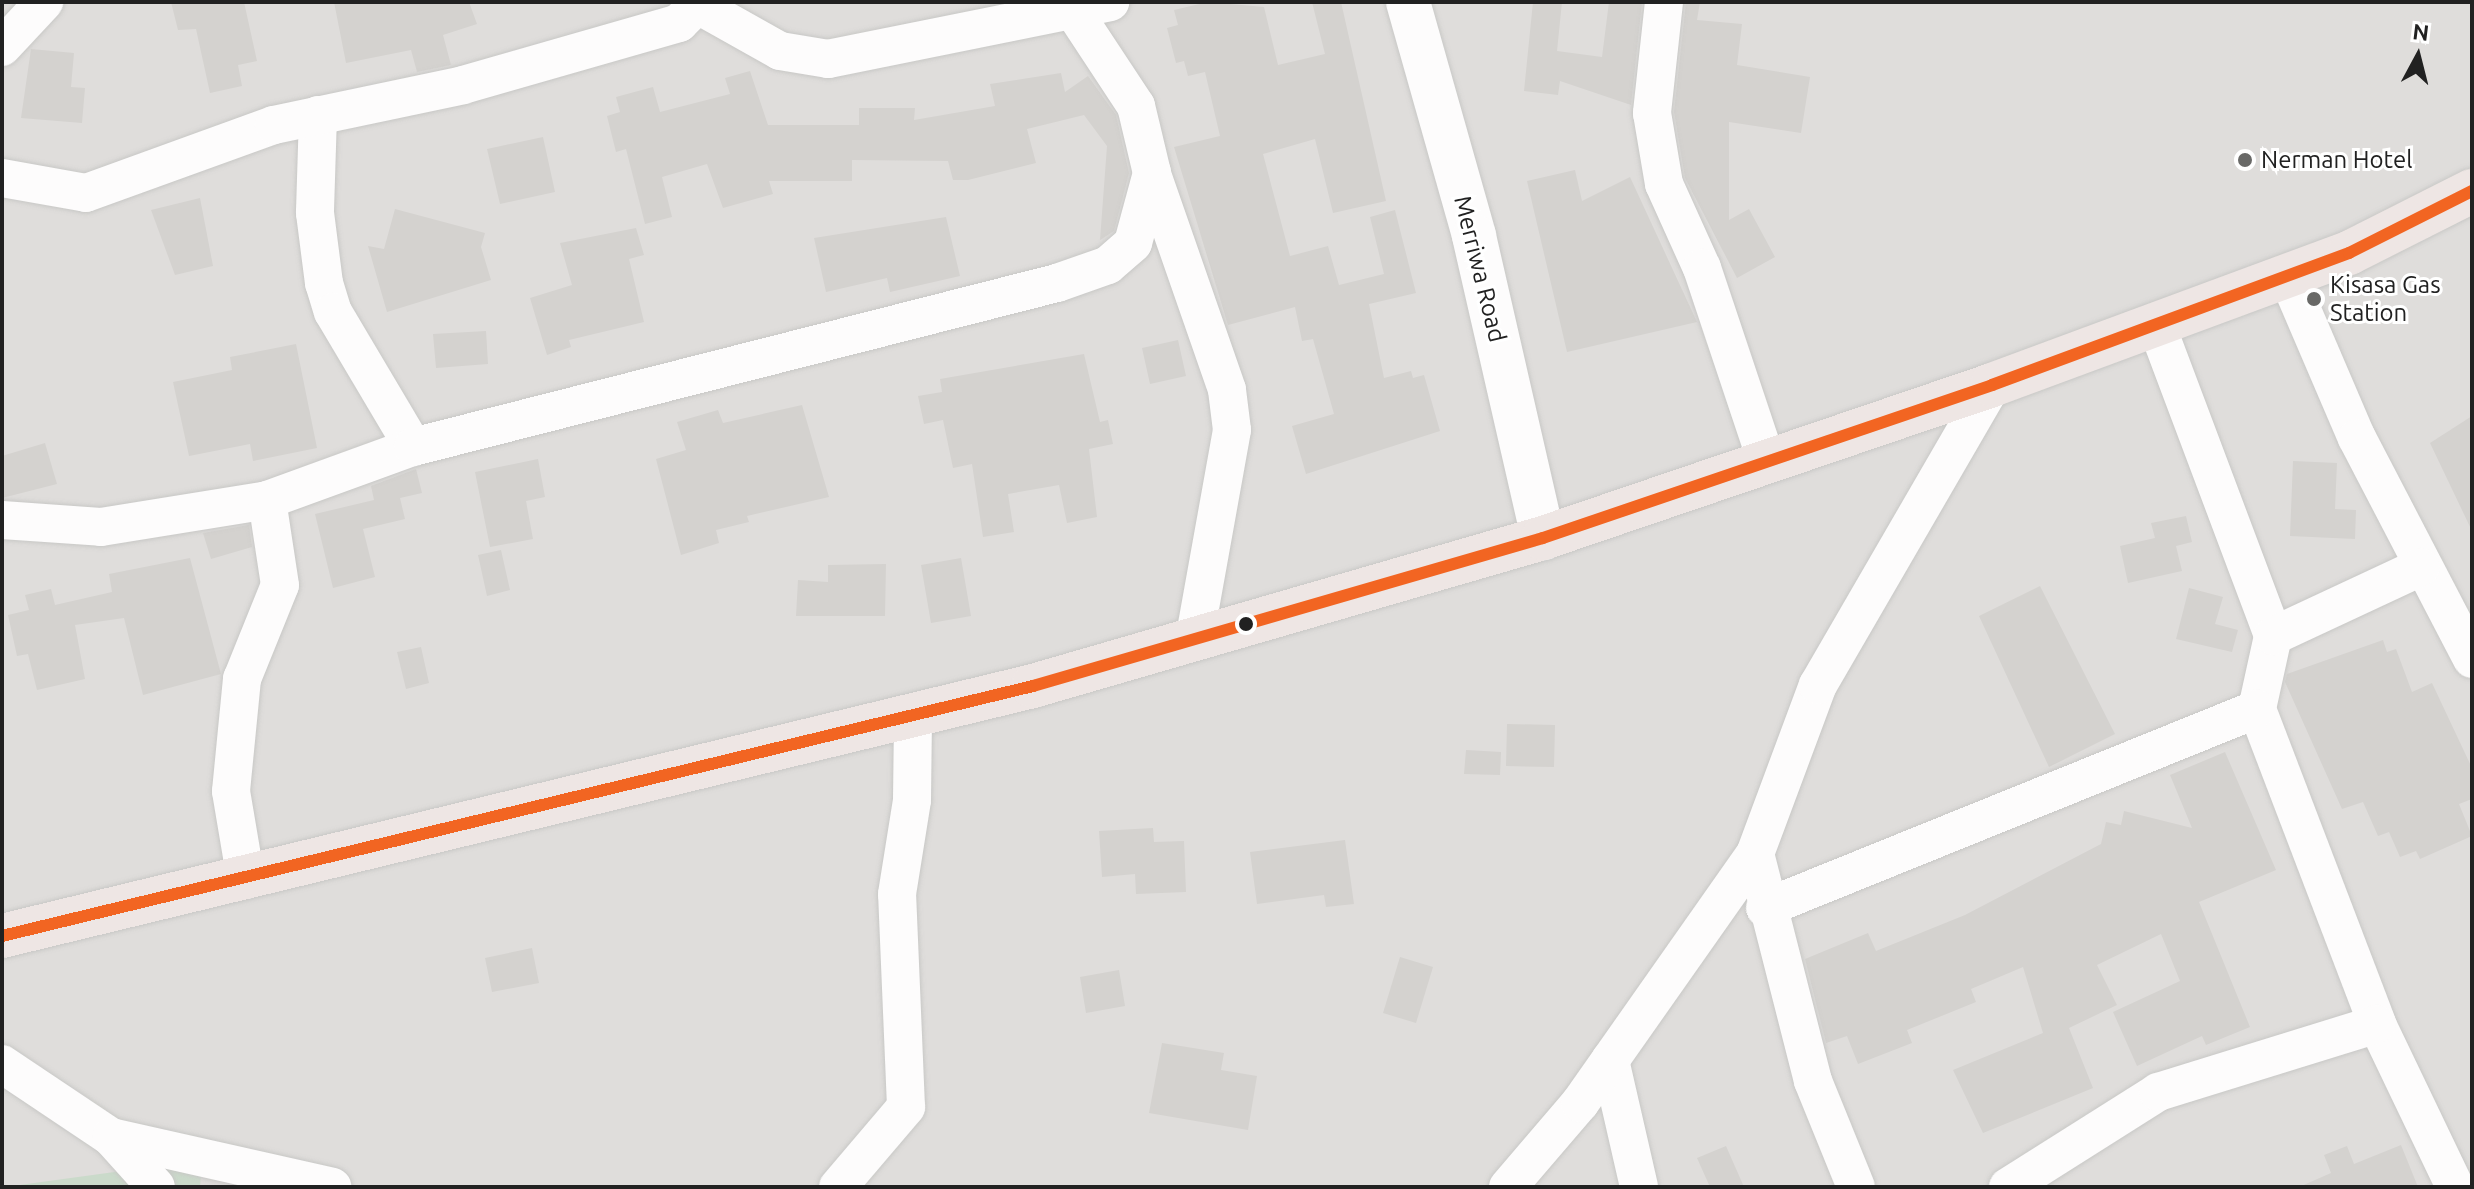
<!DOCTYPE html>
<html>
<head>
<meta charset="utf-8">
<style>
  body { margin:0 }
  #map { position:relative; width:2474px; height:1189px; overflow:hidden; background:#f0eeea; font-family:Ubuntu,sans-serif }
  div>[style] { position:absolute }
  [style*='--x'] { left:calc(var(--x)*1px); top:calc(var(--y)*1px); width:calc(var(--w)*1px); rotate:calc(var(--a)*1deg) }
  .residential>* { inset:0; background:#dfdddb }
  .cemetery>* { inset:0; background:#cadaca }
  .building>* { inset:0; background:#d4d2cf }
  .roads { filter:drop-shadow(0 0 2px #c8c8c6) drop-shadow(0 0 2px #c8c8c6) }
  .minor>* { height:38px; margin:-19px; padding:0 19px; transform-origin:19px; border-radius:19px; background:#fdfcfc }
  .tertiary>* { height:44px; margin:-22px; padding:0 22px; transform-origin:22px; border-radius:22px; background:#fdfcfc }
  .trunk>* { height:44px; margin:-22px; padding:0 22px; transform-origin:22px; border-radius:22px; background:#eee6e4 }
  .bus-1>* { height:12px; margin:-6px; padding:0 6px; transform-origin:6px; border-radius:6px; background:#f26522 }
  .dots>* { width:22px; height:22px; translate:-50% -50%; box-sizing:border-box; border:4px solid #fff; border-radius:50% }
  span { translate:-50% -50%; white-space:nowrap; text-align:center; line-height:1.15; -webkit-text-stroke:6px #fff; paint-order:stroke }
  .poi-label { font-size:24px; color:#212121 }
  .left { translate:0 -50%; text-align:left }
  .street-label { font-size:24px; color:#212121 }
  .frame { position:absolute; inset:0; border:4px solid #212121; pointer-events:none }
  .north { position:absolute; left:2378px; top:16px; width:80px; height:80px; -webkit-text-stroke:6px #fff; paint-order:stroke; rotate:7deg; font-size:22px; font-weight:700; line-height:32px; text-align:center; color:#212121 }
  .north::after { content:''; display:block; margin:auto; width:28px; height:36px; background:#212121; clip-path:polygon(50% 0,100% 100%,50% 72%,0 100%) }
</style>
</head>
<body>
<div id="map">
  <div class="residential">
    <div style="clip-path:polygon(2px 2px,2472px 2px,2472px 1187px,2px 1187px)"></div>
  </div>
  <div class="cemetery">
    <div style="clip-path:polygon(202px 1160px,200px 1187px,5px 1187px)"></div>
  </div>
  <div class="building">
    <div style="clip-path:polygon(171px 2px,244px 2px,257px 61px,238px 65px,242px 86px,210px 93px,196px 29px,178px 30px)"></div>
    <div style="clip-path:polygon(334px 2px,469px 2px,477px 24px,443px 35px,451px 65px,417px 72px,411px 50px,346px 63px)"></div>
    <div style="clip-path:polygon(1208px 2px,1264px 7px,1278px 65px,1325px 54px,1312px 2px,1341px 2px,1386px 201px,1333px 213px,1315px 139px,1263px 154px,1290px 256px,1328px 246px,1339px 285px,1384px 274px,1370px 217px,1395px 210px,1416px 293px,1369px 304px,1384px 378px,1411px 371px,1413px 378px,1424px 375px,1440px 431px,1306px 474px,1292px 426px,1334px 414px,1313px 339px,1302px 341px,1295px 307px,1228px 325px,1174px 147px,1220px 136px,1205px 72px,1188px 76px,1184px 61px,1176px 63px,1167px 28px,1178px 25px,1174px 10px)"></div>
    <div style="clip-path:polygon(1533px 2px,1562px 2px,1557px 51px,1602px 57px,1609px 2px,1642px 2px,1631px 105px,1560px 81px,1558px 95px,1524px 91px)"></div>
    <div style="clip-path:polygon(1686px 2px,1700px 2px,1697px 20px,1742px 24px,1737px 65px,1810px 77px,1801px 133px,1729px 122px,1729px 220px,1749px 209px,1775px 257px,1737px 278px,1685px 178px,1674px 112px)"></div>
    <div style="clip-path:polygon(31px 49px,74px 53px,71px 87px,85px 88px,82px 123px,21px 118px)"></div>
    <div style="clip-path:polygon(750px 71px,768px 125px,859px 125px,859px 108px,915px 108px,914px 120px,995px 106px,990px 84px,1061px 73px,1065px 92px,1088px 76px,1116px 115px,1129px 173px,1114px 231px,1100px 240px,1107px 146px,1084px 115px,1027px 129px,1036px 163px,968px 180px,953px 180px,948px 161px,852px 160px,852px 181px,769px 181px,773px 194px,723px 208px,707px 164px,662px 177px,672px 217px,645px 224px,626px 149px,616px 152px,607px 116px,620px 112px,616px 97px,653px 87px,660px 112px,730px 94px,725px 78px)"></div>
    <div style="clip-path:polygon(543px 137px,555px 192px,500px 204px,487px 149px)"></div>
    <div style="clip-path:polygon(1575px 170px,1582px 201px,1630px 177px,1697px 322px,1567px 352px,1527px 181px)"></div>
    <div style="clip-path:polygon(200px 198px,213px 266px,175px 275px,151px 210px)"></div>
    <div style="clip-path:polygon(395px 209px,485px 233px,481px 247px,491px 280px,387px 312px,368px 246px,384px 249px)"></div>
    <div style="clip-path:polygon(946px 217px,960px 276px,890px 292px,887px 278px,826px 292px,814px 238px)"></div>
    <div style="clip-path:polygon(636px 228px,644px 255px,629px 259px,644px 322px,569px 340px,571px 347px,547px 355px,530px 298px,572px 285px,560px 243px)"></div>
    <div style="clip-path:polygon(486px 331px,488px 364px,436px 368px,433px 334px)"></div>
    <div style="clip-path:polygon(1178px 340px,1186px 376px,1150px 384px,1142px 348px)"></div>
    <div style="clip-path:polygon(296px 344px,317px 448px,253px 461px,250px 444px,189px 456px,173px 382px,232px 370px,230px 357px)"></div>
    <div style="clip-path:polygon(1084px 354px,1100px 422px,1108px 420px,1113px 444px,1089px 449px,1097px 517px,1067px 523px,1059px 485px,1008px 494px,1014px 532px,983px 537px,972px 464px,953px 468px,943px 420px,924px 424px,918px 396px,942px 392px,940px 379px)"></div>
    <div style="clip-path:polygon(802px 405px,829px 497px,747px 516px,749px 522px,716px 530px,719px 543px,681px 555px,656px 459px,686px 450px,677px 422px,718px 410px,723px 423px)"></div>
    <div style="clip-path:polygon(2472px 416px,2472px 531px,2430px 443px)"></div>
    <div style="clip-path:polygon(45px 443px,57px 484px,2px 498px,2px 456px)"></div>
    <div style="clip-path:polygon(538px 459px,545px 497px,526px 501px,533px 539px,490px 547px,475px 472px)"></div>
    <div style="clip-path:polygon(2293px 461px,2337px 463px,2335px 509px,2356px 510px,2355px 539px,2290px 536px)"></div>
    <div style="clip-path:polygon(416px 469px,422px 493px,400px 498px,405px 519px,363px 529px,375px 577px,333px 588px,315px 514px,374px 500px,371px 486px)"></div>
    <div style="clip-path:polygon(2186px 516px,2192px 542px,2176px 546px,2182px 571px,2128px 583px,2120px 546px,2155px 538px,2151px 523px)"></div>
    <div style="clip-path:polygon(249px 525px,252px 547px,211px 559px,203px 533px)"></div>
    <div style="clip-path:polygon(501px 550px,510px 590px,487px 596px,478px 555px)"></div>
    <div style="clip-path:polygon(190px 558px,221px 674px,143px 695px,124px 618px,75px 625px,85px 679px,37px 690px,28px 654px,17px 656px,8px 615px,29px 610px,25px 595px,51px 589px,55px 605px,112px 592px,109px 574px)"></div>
    <div style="clip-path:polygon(961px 558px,971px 616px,931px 623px,921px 565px)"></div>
    <div style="clip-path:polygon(886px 564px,885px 616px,796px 616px,798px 580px,828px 582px,828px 565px)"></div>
    <div style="clip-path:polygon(2040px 586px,2115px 734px,2049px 767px,1979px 616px)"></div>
    <div style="clip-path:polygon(2189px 588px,2223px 597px,2215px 624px,2238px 630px,2232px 652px,2176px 639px)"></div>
    <div style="clip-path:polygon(2383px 640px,2387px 652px,2396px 649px,2412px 692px,2432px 683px,2472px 768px,2472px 799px,2459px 804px,2472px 836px,2420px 859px,2416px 851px,2400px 857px,2389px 832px,2378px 836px,2363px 802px,2342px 809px,2285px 682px,2287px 674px)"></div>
    <div style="clip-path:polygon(421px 647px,429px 683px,406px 689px,397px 652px)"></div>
    <div style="clip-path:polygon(1507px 724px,1555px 725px,1554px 767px,1506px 766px)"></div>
    <div style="clip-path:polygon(1466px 750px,1501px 752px,1500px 775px,1464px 774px)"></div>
    <div style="clip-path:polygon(2225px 752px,2276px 870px,2199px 902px,2250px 1027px,2206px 1045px,2202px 1036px,2137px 1066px,2113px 1012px,2180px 981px,2161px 934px,2097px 965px,2117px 1005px,2069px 1028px,2093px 1088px,1983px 1133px,1953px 1070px,2043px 1033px,2023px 967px,1971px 989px,1976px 1002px,1907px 1030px,1912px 1043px,1858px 1064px,1847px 1036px,1826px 1043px,1805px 959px,1868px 933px,1876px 951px,1965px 915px,2101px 844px,2106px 822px,2121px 825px,2124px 811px,2192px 828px,2170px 775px)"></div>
    <div style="clip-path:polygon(1153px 828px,1154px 842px,1184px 841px,1186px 892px,1136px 894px,1135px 874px,1102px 877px,1099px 831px)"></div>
    <div style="clip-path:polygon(1345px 840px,1354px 904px,1326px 907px,1324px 895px,1257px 904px,1250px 852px)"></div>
    <div style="clip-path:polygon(532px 948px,539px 983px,492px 992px,485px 958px)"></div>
    <div style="clip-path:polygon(1400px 957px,1433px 967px,1416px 1023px,1383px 1013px)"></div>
    <div style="clip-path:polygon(1119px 970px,1125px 1006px,1086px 1013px,1080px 977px)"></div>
    <div style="clip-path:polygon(1162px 1043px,1224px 1053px,1221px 1070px,1257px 1076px,1248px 1130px,1149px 1113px)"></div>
    <div style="clip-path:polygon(2401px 1145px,2418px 1187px,2299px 1187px,2331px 1173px,2324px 1155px,2347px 1146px,2354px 1164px)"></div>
    <div style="clip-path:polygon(1726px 1146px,1744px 1187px,1710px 1187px,1697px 1158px)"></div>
  </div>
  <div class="roads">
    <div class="minor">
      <div style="--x:1664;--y:2;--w:112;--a:96.2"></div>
      <div style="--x:1652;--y:113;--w:72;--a:80.4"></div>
      <div style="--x:1664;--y:184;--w:92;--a:65.7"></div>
      <div style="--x:1702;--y:268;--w:205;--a:71.5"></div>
      <div style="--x:698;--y:5;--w:94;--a:29.3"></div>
      <div style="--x:780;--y:51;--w:49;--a:9.5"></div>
      <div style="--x:828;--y:59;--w:288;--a:-11.4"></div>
      <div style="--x:2;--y:47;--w:62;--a:-47"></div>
      <div style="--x:318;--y:115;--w:98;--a:91.8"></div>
      <div style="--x:315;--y:213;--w:71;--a:82.7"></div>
      <div style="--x:324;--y:283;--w:30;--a:73"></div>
      <div style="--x:333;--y:312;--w:157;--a:59.3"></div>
      <div style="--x:1153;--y:177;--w:225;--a:70.8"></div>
      <div style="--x:1227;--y:390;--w:40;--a:82.9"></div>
      <div style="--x:1232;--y:430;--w:215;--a:100.2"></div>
      <div style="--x:2;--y:178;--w:85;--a:10.1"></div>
      <div style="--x:86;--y:193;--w:200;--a:-19.9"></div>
      <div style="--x:274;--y:125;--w:193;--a:-11.9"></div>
      <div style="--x:463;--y:85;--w:225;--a:-16"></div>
      <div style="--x:679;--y:23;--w:30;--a:-45"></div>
      <div style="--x:2287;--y:275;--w:177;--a:66.8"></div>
      <div style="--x:2357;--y:438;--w:249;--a:62.5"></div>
      <div style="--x:2156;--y:324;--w:333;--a:69.4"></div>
      <div style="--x:2273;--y:636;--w:75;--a:102.4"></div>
      <div style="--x:2257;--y:709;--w:337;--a:69.1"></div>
      <div style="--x:2377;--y:1024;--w:181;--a:64.4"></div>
      <div style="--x:2;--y:520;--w:99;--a:4"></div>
      <div style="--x:101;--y:527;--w:168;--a:-9.2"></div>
      <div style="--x:267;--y:500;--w:155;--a:-20"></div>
      <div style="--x:413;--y:447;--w:665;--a:-14.29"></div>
      <div style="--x:1057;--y:283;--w:54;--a:-19.4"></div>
      <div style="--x:1108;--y:265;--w:33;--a:-41"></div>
      <div style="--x:1133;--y:243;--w:73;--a:-74.8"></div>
      <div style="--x:1152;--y:173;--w:69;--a:-103.4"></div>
      <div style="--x:1136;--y:106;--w:113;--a:-123.4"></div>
      <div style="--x:2273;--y:636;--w:163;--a:-25"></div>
      <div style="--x:246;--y:880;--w:90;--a:-99.6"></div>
      <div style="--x:231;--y:791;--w:113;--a:-84.4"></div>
      <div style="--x:242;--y:679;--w:101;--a:-68"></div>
      <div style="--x:280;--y:585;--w:86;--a:-98.7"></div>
      <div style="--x:1765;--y:908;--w:531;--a:-22.02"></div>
      <div style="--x:1610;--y:1060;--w:130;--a:77.1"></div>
      <div style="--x:2;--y:1064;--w:131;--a:33.8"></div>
      <div style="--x:111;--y:1137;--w:227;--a:12.7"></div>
      <div style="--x:111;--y:1137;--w:67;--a:48"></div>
      <div style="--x:838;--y:1187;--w:105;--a:-49.6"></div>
      <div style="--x:906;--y:1107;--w:213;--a:-92.4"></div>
      <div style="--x:897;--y:894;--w:95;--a:-80.9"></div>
      <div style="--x:912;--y:800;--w:85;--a:-89.3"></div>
      <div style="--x:1508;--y:1187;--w:111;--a:-49.4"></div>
      <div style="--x:1580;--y:1103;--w:304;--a:-54.9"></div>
      <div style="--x:1856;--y:1187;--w:114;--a:-112.1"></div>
      <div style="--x:1813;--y:1081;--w:234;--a:-104.3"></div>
      <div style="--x:1755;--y:854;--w:180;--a:-69.6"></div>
      <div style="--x:1818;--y:685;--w:347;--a:-59.9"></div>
      <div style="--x:2008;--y:1187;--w:178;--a:-32.3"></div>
      <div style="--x:2158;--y:1092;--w:229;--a:-17.2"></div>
    </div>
    <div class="tertiary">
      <div style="--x:1408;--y:2;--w:243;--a:74.2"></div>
      <div style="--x:1474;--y:236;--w:310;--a:77.1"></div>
    </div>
    <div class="trunk">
      <div style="--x:2;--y:936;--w:1061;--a:-13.63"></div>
      <div style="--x:1033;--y:686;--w:531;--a:-16.18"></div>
      <div style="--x:1543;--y:538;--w:474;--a:-18.8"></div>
      <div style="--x:1992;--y:385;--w:381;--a:-20.3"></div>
      <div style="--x:2349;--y:253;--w:138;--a:-26.8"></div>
    </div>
  </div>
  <div class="bus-1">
    <div style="--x:2;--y:936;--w:1061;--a:-13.63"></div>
    <div style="--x:1033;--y:686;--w:531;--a:-16.18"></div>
    <div style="--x:1543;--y:538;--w:474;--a:-18.8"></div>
    <div style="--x:1992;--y:385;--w:381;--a:-20.3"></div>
    <div style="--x:2349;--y:253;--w:138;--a:-26.8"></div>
  </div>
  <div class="dots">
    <div style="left:2245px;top:160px;background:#696967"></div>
    <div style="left:2314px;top:299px;background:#696967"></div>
    <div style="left:1246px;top:624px;background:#212121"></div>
  </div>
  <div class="poi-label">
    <span class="left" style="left:2261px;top:160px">Nerman Hotel</span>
    <span class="left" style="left:2330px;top:299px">Kisasa Gas<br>Station</span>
  </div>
  <div class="street-label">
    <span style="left:1480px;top:269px;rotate:76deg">Merriwa Road</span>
  </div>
  <div class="frame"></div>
  <div class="north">N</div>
</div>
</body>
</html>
